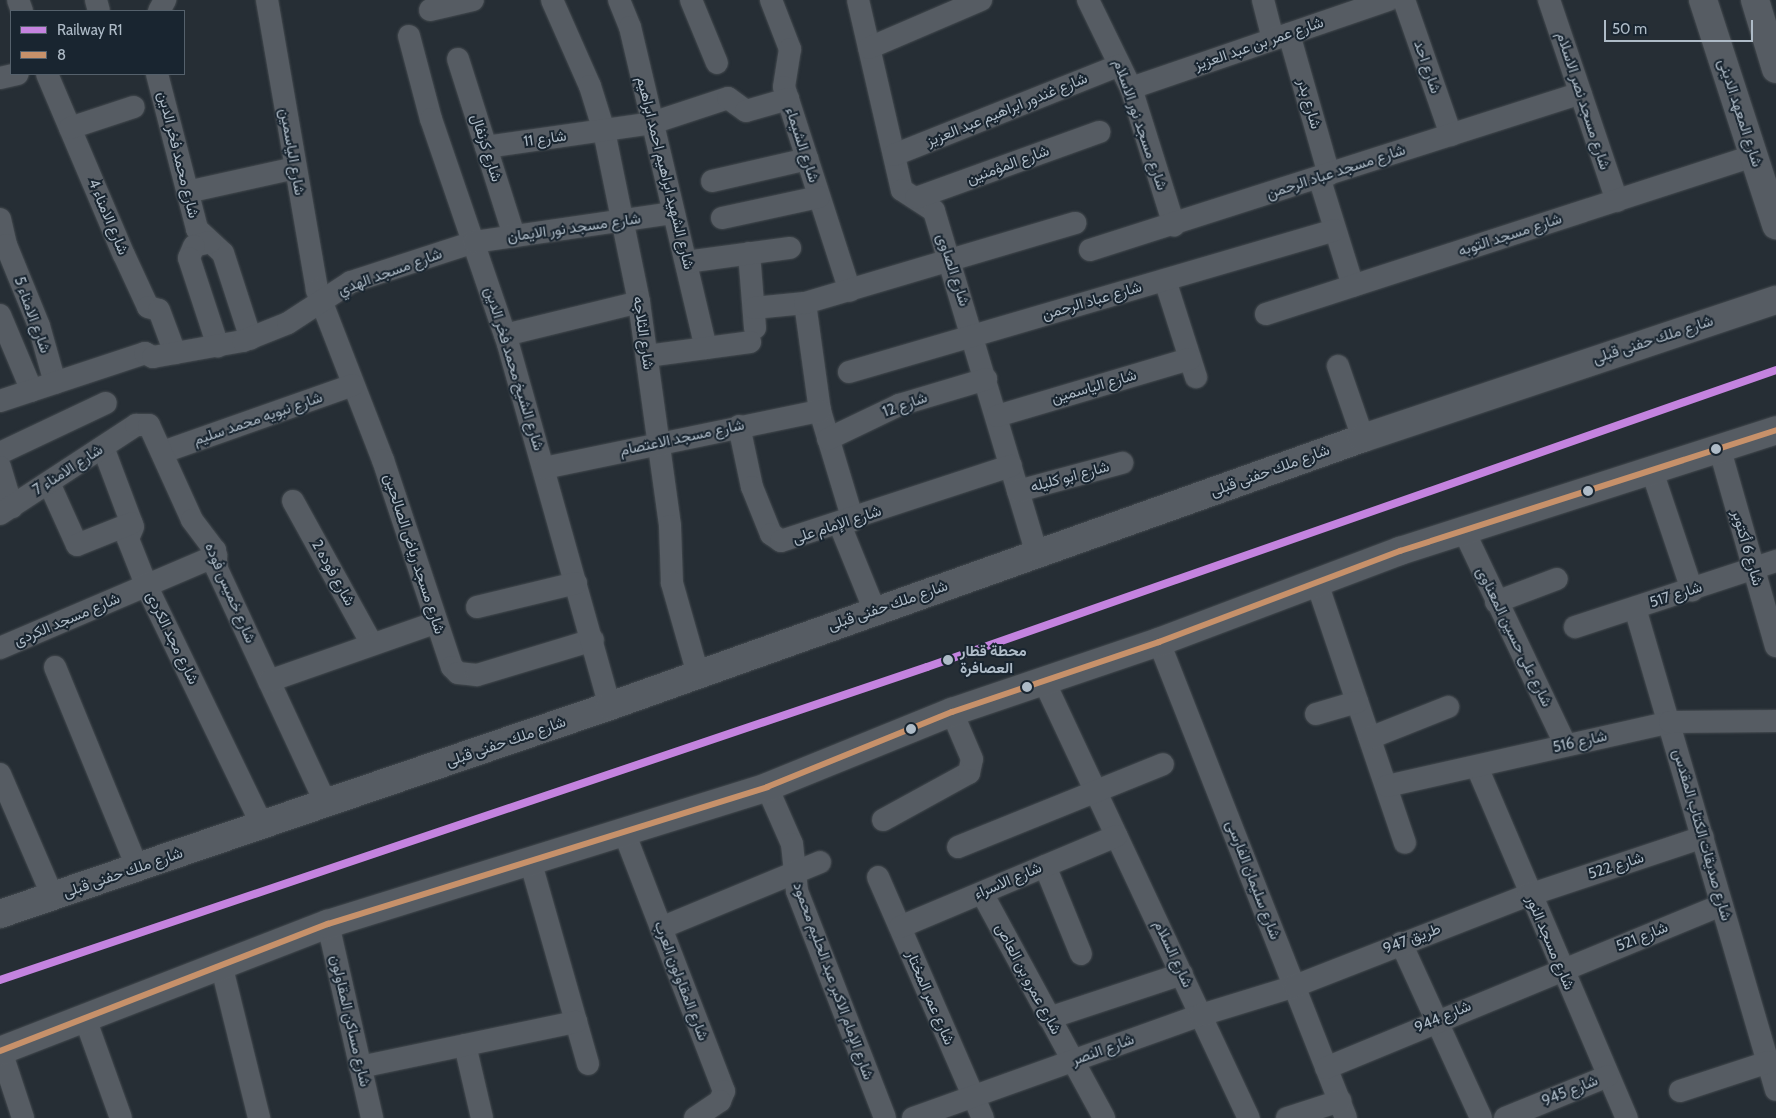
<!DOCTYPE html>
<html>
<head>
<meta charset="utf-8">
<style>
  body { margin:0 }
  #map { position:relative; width:1776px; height:1118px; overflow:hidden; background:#262e35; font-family:Cabin,Vazirmatn,sans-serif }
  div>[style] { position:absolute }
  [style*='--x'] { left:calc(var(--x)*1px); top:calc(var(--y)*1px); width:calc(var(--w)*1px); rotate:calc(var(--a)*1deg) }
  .roads { filter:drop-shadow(0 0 1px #444a4f) drop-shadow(0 0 1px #444a4f) }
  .minor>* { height:22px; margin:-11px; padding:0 11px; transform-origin:11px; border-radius:11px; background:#565c63 }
  .tertiary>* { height:28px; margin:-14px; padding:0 14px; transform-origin:14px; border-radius:14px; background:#565c63 }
  .bus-1>* { height:6px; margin:-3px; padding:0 3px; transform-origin:3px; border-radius:3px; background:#c7916a }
  .rail-1>* { height:8px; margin:-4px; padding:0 4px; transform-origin:4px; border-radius:4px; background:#c483df }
  .dots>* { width:14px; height:14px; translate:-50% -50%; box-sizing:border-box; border:2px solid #192530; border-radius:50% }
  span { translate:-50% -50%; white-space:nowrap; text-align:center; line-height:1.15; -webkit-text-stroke:4px #192530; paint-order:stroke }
  .street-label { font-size:15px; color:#aebbc7 }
  .stop-label { font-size:15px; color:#aebbc7; font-weight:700 }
  .left { translate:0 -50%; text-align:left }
  .legend { position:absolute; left:10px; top:10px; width:175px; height:65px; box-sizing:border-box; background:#192530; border:1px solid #55616c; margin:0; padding:6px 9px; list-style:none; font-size:15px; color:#aebbc7 }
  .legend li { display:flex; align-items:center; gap:10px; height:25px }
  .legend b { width:25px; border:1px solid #55616c }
  .scale { position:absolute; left:1604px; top:20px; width:149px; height:22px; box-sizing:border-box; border:2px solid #aebbc7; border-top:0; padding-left:6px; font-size:15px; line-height:18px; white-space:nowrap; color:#aebbc7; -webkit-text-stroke:4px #192530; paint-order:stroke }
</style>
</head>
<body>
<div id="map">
  <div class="roads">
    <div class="minor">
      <div style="--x:18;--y:0;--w:12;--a:70"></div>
      <div style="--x:96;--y:0;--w:11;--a:75"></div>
      <div style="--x:267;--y:0;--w:294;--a:80.2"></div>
      <div style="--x:317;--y:290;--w:182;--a:68.8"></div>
      <div style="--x:383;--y:460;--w:218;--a:71.6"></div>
      <div style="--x:452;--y:667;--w:8;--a:45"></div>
      <div style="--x:458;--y:673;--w:19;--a:6"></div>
      <div style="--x:477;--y:675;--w:121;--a:-16.8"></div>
      <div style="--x:552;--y:0;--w:94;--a:66.2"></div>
      <div style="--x:590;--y:86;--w:47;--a:72.7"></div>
      <div style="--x:604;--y:131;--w:175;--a:78.4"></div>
      <div style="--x:639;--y:302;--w:226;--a:82.1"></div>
      <div style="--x:670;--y:526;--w:57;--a:88"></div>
      <div style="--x:672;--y:583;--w:95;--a:74.1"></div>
      <div style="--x:619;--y:0;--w:29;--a:68"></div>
      <div style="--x:630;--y:27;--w:330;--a:76.7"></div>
      <div style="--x:691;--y:0;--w:68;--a:67.6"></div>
      <div style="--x:771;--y:0;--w:53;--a:68.8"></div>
      <div style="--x:790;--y:49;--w:38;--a:99"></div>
      <div style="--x:784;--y:87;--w:214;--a:72.1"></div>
      <div style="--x:858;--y:0;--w:195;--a:77"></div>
      <div style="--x:902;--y:190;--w:38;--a:33"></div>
      <div style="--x:934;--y:211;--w:358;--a:73.3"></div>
      <div style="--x:1088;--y:0;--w:98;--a:64"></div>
      <div style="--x:1131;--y:88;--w:144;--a:72.6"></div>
      <div style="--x:1263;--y:0;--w:40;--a:75.6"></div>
      <div style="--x:1404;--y:0;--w:143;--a:70.8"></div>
      <div style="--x:1549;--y:0;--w:212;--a:71.3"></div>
      <div style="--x:430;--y:10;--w:44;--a:-13.1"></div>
      <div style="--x:159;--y:11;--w:13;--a:-61"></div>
      <div style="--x:1289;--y:34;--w:146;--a:74.1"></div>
      <div style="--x:409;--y:36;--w:86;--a:75.2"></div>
      <div style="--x:431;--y:119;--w:238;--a:71.1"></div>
      <div style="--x:508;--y:344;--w:376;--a:74.3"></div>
      <div style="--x:869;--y:48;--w:122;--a:-23.2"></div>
      <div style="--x:458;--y:59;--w:186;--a:72.4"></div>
      <div style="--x:47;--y:74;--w:197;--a:67"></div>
      <div style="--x:124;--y:255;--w:57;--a:65.2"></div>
      <div style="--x:148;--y:307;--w:11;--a:15"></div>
      <div style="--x:159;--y:310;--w:46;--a:69.6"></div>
      <div style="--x:157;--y:74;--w:160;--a:75.5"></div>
      <div style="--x:197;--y:229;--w:35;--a:43"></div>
      <div style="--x:223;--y:253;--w:90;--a:72"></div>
      <div style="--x:0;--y:78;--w:18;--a:-13"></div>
      <div style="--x:1131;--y:88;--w:272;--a:-18.9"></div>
      <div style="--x:70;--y:128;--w:67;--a:-18.2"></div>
      <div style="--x:486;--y:147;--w:168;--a:-8.2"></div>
      <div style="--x:652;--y:123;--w:80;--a:-18.2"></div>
      <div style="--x:728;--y:98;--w:22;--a:36"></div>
      <div style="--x:746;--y:111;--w:44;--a:-15.9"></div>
      <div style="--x:894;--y:155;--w:243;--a:-21.7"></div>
      <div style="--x:1319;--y:177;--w:114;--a:72.7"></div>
      <div style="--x:712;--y:181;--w:98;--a:-13"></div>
      <div style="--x:187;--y:192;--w:111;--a:-12.5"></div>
      <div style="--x:916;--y:198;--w:195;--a:-19.8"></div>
      <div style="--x:722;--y:218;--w:99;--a:-12.2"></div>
      <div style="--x:0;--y:219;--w:27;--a:77"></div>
      <div style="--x:6;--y:245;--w:87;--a:67.8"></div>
      <div style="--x:39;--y:326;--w:59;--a:74.3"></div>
      <div style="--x:210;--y:242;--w:16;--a:166"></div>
      <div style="--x:194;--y:246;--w:13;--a:113"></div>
      <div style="--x:189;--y:258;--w:93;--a:71.8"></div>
      <div style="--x:1090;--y:250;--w:515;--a:-17.73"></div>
      <div style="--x:749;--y:253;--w:75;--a:85.4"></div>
      <div style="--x:686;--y:262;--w:105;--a:-7.7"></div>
      <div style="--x:1165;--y:280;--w:102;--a:72.3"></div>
      <div style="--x:805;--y:303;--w:109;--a:82.1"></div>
      <div style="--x:820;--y:411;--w:114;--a:73.2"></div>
      <div style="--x:754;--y:308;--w:51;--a:-5.6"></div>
      <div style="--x:805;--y:303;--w:282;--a:-16.5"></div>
      <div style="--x:1266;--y:314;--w:512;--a:-17.97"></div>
      <div style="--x:0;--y:315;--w:82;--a:67.2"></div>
      <div style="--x:505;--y:335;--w:138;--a:-13.8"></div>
      <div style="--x:647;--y:356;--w:104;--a:-7.7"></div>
      <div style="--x:1338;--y:366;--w:76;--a:70.9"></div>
      <div style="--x:849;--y:372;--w:506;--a:-16.29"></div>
      <div style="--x:0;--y:401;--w:153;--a:-18.3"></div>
      <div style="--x:145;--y:353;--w:9;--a:27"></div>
      <div style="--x:153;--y:357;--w:91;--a:-10.1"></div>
      <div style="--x:243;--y:341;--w:48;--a:-21.8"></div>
      <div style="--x:288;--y:323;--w:75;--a:-33.1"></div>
      <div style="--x:351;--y:282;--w:129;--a:-18"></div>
      <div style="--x:474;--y:242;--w:201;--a:-8.3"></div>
      <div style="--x:997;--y:416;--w:201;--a:-16.5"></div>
      <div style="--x:739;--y:426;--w:62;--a:78"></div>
      <div style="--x:752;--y:487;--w:51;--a:68"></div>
      <div style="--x:771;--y:534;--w:12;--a:35"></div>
      <div style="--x:781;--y:541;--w:242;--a:-18.1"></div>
      <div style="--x:828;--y:439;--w:79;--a:-25.6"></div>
      <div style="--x:899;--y:405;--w:91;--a:-16.6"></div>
      <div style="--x:103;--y:447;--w:85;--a:69.4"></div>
      <div style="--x:133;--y:527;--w:13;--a:113"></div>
      <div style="--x:128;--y:539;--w:52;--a:68.4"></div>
      <div style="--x:147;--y:587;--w:264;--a:64.2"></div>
      <div style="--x:1720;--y:450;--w:204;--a:74.1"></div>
      <div style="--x:163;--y:452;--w:201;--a:-19.4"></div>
      <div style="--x:0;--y:453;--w:117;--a:-25.3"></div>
      <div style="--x:0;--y:467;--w:42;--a:73.3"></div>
      <div style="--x:544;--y:468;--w:282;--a:-11.7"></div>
      <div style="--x:1652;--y:471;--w:126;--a:71.4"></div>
      <div style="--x:49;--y:483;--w:68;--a:65.7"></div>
      <div style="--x:77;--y:545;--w:59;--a:-21.8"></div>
      <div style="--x:1018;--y:491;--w:108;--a:-15.1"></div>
      <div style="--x:293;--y:501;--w:163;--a:61.1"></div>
      <div style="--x:0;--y:514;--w:163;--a:-33.2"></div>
      <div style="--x:136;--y:425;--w:13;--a:0"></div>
      <div style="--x:149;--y:425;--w:104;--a:65.6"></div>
      <div style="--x:192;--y:520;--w:38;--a:53"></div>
      <div style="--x:215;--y:550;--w:19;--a:84"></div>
      <div style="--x:217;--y:569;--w:259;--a:65.1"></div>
      <div style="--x:840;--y:525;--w:93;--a:67.9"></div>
      <div style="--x:1463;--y:529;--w:238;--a:64.6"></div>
      <div style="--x:1317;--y:583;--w:274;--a:71.3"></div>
      <div style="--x:1496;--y:602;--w:65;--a:-20.7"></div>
      <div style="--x:477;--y:607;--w:102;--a:-13.6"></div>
      <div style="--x:1635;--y:608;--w:502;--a:73.69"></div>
      <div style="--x:1575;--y:627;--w:212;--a:-18.2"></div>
      <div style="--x:1159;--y:642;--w:511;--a:68.55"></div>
      <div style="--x:0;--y:648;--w:235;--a:-23.1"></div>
      <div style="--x:55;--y:667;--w:216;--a:67.7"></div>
      <div style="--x:1043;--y:679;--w:485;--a:64.9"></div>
      <div style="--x:269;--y:681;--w:176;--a:-19.3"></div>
      <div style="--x:1316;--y:714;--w:43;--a:-16.3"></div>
      <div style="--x:1370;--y:738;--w:84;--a:-21.7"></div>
      <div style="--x:1477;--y:767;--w:382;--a:66.9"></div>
      <div style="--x:0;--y:774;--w:134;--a:66.7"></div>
      <div style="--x:1387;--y:786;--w:290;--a:-12.7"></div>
      <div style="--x:1670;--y:722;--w:106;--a:-0.5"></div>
      <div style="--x:767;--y:787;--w:62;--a:66.3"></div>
      <div style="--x:792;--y:844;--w:47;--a:83.9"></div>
      <div style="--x:797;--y:891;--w:243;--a:68.8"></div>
      <div style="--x:883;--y:820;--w:98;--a:-28.7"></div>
      <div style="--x:969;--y:773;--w:14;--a:-78"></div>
      <div style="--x:972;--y:759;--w:51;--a:-113.1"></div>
      <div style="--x:624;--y:832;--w:278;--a:68.9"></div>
      <div style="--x:724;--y:1091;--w:11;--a:112"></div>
      <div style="--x:720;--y:1101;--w:30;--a:146"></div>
      <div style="--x:958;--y:847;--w:221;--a:-22"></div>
      <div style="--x:530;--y:860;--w:212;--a:74.1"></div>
      <div style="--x:1045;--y:866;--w:95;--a:67.8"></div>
      <div style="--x:878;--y:877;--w:263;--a:66.5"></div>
      <div style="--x:982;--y:893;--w:256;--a:61.5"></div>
      <div style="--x:328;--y:924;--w:199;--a:77.2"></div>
      <div style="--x:900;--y:927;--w:235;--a:-22.8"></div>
      <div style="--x:661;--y:928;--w:172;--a:-22.5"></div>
      <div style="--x:1401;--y:943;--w:192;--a:65.4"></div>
      <div style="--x:221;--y:964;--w:159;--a:76.1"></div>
      <div style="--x:1049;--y:1018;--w:140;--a:-18.3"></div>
      <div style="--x:86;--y:1021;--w:103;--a:70.2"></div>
      <div style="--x:465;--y:1045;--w:75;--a:76.9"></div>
      <div style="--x:1;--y:1051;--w:71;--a:71.8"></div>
      <div style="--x:360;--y:1067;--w:221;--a:-11.8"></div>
      <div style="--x:1326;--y:1068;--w:428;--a:-22.4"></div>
      <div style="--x:1680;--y:1091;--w:93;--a:-18.2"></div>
      <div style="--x:913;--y:1118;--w:306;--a:-19.7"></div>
      <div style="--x:1201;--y:1015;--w:98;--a:-17.1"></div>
      <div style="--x:1295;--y:986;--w:251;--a:-21.3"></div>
      <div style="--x:1529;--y:895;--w:183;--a:-18.4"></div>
      <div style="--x:1287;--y:1118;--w:56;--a:-17.8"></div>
      <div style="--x:1505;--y:1118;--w:111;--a:-22.2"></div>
    </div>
    <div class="tertiary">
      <div style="--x:1703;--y:0;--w:237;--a:72"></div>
      <div style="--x:1755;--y:0;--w:72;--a:73.1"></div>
      <div style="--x:0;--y:914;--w:644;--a:-18.83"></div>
      <div style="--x:610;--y:706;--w:799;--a:-19.59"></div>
      <div style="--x:1363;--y:438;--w:435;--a:-18.5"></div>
      <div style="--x:0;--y:1051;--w:352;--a:-21.2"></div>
      <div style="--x:328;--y:924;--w:460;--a:-17.3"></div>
      <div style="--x:767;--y:787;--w:200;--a:-22.1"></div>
      <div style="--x:952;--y:712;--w:219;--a:-18.7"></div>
      <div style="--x:1159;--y:642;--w:258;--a:-20.7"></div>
      <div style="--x:1400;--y:551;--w:395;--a:-17.8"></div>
    </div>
  </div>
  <div class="bus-1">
    <div style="--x:0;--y:1051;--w:352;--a:-21.2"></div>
    <div style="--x:328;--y:924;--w:460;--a:-17.3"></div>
    <div style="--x:767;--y:787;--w:200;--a:-22.1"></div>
    <div style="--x:952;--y:712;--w:219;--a:-18.7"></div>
    <div style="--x:1159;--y:642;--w:258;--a:-20.7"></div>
    <div style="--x:1400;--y:551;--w:395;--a:-17.8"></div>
  </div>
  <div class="rail-1">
    <div style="--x:0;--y:980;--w:978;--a:-18.66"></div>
    <div style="--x:927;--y:667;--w:899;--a:-19.28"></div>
  </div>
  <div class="dots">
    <div style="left:1716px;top:449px;background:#aebbc7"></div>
    <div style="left:1588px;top:491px;background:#aebbc7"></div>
    <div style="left:948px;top:660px;background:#aebbc7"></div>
    <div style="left:1027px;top:687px;background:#aebbc7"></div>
    <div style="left:911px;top:729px;background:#aebbc7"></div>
  </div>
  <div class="street-label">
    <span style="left:1259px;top:44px;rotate:-19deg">شارع عمر بن عبد العزيز</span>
    <span style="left:1427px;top:67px;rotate:71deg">شارع احد</span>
    <span style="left:1583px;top:101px;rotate:72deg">شارع مسجد نصر الاسلام</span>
    <span style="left:1309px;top:104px;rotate:74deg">شارع بدر</span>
    <span style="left:1007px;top:110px;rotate:-22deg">شارع غندور ابراهيم عبد العزيز</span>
    <span style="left:1740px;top:113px;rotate:72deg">شارع المعهد الدينى</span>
    <span style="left:1140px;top:125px;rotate:71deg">شارع مسجد نور الاسلام</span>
    <span style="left:545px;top:139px;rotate:-8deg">شارع 11</span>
    <span style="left:802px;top:145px;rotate:72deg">شارع الشيماء</span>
    <span style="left:486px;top:148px;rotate:72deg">شارع كرنفال</span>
    <span style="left:292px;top:152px;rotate:80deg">شارع الياسمين</span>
    <span style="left:178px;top:155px;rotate:76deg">شارع محمد فخر الدين</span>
    <span style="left:1008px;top:165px;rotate:-20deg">شارع المؤمنين</span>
    <span style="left:1336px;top:172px;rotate:-18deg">شارع مسجد عباد الرحمن</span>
    <span style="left:665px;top:173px;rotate:76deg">شارع الشهيد ابراهيم احمد ابراهيم</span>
    <span style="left:108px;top:217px;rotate:67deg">شارع الامناء 4</span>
    <span style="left:574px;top:228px;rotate:-8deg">شارع مسجد نور الايمان</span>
    <span style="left:1510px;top:235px;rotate:-18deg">شارع مسجد التوبه</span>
    <span style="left:953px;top:270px;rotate:72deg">شارع الصاوى</span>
    <span style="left:390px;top:272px;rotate:-20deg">شارع مسجد الهدي</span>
    <span style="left:1092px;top:301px;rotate:-16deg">شارع عباد الرحمن</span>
    <span style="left:32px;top:315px;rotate:70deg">شارع الامناء 5</span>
    <span style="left:643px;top:333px;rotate:82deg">شارع الثلاجه</span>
    <span style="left:1653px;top:340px;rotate:-18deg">شارع ملك حفنى قبلى</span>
    <span style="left:514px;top:369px;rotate:73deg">شارع الشيخ محمد فخر الدين</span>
    <span style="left:1094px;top:387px;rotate:-16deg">شارع الياسمين</span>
    <span style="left:905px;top:405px;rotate:-20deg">شارع 12</span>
    <span style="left:258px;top:419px;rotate:-19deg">شارع نبويه محمد سليم</span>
    <span style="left:682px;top:438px;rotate:-12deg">شارع مسجد الاعتصام</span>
    <span style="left:68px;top:470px;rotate:-33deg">شارع الامناء 7</span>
    <span style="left:1270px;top:471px;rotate:-20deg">شارع ملك حفنى قبلى</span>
    <span style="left:1070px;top:477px;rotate:-15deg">شارع ابو كليله</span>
    <span style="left:837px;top:525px;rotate:-18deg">شارع الإمام على</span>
    <span style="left:1747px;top:548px;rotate:74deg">شارع 6 أكتوبر</span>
    <span style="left:414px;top:554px;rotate:72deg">شارع مسجد رياض الصالحين</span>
    <span style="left:333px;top:573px;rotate:61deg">شارع فوده 2</span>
    <span style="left:230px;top:593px;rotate:67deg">شارع خميس فوده</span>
    <span style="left:1676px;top:595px;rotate:-18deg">شارع 517</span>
    <span style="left:888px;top:606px;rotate:-19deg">شارع ملك حفنى قبلى</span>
    <span style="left:67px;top:620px;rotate:-23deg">شارع مسجد الكردى</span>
    <span style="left:1514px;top:637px;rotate:64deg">شارع على حسين المعناوى</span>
    <span style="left:172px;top:638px;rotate:64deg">شارع مجد الكردى</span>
    <span style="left:506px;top:742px;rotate:-19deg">شارع ملك حفنى قبلى</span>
    <span style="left:1580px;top:742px;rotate:-13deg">شارع 516</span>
    <span style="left:1702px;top:835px;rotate:74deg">شارع صديقات الكتاب المقدس</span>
    <span style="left:1616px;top:866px;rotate:-18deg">شارع 522</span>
    <span style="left:123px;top:873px;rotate:-19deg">شارع ملك حفنى قبلى</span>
    <span style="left:1253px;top:880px;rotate:69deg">شارع سليمان الفارسى</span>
    <span style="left:1008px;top:881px;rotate:-23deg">شارع الاسراء</span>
    <span style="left:1642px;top:937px;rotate:-22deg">شارع 521</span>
    <span style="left:1412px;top:939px;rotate:-21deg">طريق 947</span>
    <span style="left:1550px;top:943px;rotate:67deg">شارع مسجد النور</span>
    <span style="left:1173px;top:954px;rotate:65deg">شارع السلام</span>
    <span style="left:1028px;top:979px;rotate:62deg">شارع عمرو بن العاص</span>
    <span style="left:681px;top:981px;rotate:69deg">شارع المقاولون العرب</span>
    <span style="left:833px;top:981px;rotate:70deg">شارع الإمام الاكبر عبد الحليم محمود</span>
    <span style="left:930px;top:998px;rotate:67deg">شارع عمر المختار</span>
    <span style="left:1443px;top:1017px;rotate:-23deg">شارع 944</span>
    <span style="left:350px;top:1021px;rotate:77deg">شارع مساكن المقاولون</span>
    <span style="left:1103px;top:1050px;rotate:-20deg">شارع النصر</span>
    <span style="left:1570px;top:1091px;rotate:-22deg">شارع 945</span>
  </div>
  <div class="stop-label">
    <span class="left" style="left:960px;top:660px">محطة قطار<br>العصافرة</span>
  </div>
  <ul class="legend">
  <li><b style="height:6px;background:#c483df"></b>Railway R1</li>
  <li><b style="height:6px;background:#c7916a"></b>8</li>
  </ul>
  <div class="scale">50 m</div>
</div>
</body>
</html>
